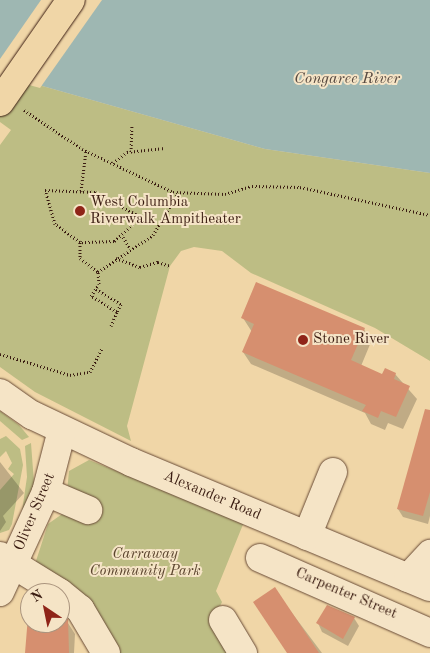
<!DOCTYPE html>
<html>
<head>
<meta charset="utf-8">
<style>
  body { margin:0 }
  #map { position:relative; width:430px; height:653px; overflow:hidden; background:#f0d6a7; font-family:"Old Standard TT",serif }
  div>[style] { position:absolute }
  [style*='--x'] { left:calc(var(--x)*1px); top:calc(var(--y)*1px); width:calc(var(--w)*1px); rotate:calc(var(--a)*1deg) }
  .green>* { inset:0; background:#bdbd84 }
  .water>* { inset:0; background:#9eb7b2 }
  .pier>* { inset:0; background:#f0d6a7 }
  .shadow>* { inset:0; background:#0003 }
  .building>* { inset:0; background:#d68f6f }
  .path>* { height:3px; margin-top:-1.5px; transform-origin:0; background:repeating-linear-gradient(90deg,#3a1c11 0 1px,transparent 0 3.5px) }
  .roads { filter:drop-shadow(0 0 1px #684a36) drop-shadow(0 0 1px #684a36) }
  .minor>* { height:28px; margin:-14px; padding:0 14px; transform-origin:14px; border-radius:14px; background:#f5e4c6 }
  .bridges { filter:drop-shadow(0 0 1px #3a1c11) drop-shadow(0 0 1px #3a1c11) }
  .major-bridge>* { height:28px; margin:-14px; padding:0 14px; transform-origin:14px; border-radius:14px; background:#f0d6a7 }
  .dots>* { width:14px; height:14px; translate:-50% -50%; box-sizing:border-box; border:2px solid #f5e4c6; border-radius:50% }
  span { translate:-50% -50%; white-space:nowrap; text-align:center; line-height:1.15; -webkit-text-stroke:4px #f5e4c6; paint-order:stroke }
  .poi-label { font-size:15px; color:#3a1c11 }
  .left { translate:0 -50%; text-align:left }
  .street-label { font-size:15px; color:#3a1c11 }
  .park-label { font-size:15px; color:#5b442e; font-style:italic }
  .water-label { font-size:16px; color:#584a41; font-style:italic }
  .north { position:absolute; left:20px; top:583px; width:50px; height:50px; box-sizing:border-box; background:#f5e4c6; border:1px solid #aa947e; border-radius:50%; rotate:326deg; font-size:14px; font-weight:700; line-height:20px; text-align:center; color:#3a1c11 }
  .north::after { content:''; display:block; margin:auto; width:18px; height:22px; background:#8f2418; clip-path:polygon(50% 0,100% 100%,50% 72%,0 100%) }
</style>
</head>
<body>
<div id="map">
  <div class="green">
    <div style="clip-path:polygon(0 74px,265px 149px,430px 173px,430px 361px,375px 328px,251px 273px,222px 251px,194px 247px,181px 251px,170px 266px,127px 426px,131px 441px,35px 392px,0 367px,0 145px,11px 130px,0 122px)"></div>
    <div style="clip-path:polygon(0 411px,19px 425px,29px 437px,22px 440px,0 421px)"></div>
    <div style="clip-path:polygon(6px 436px,20px 449px,23px 465px,12px 524px,9px 530px,0 533px,0 490px,14px 474px,8px 469px,12px 463px,6px 451px,0 457px,0 439px)"></div>
    <div style="clip-path:polygon(31px 443px,34px 483px,21px 518px,27px 477px,25px 446px)"></div>
    <div style="clip-path:polygon(89px 460px,244px 522px,216px 591px,222px 602px,213px 621px,232px 653px,111px 653px,35px 564px,48px 524px,65px 512px,69px 471px)"></div>
  </div>
  <div class="water">
    <div style="clip-path:polygon(0 0,430px 0,430px 173px,265px 149px,0 74px)"></div>
  </div>
  <div class="pier">
    <div style="clip-path:polygon(41px 0,102px 0,40px 88px,0 77px,0 59px)"></div>
  </div>
  <div class="shadow">
    <div style="clip-path:polygon(243px 318px,364px 329px,371px 342px,361px 366px,383px 375px,395px 374px,417px 399px,403px 429px,388px 423px,385px 430px,371px 424px,365px 413px,251px 364px,243px 352px,252px 332px)"></div>
    <div style="clip-path:polygon(430px 430px,430px 516px,428px 524px,403px 517px,398px 509px)"></div>
    <div style="clip-path:polygon(0 462px,24px 493px,3px 516px,6px 522px,0 531px)"></div>
    <div style="clip-path:polygon(274px 589px,322px 653px,288px 653px)"></div>
    <div style="clip-path:polygon(29px 617px,30px 623px,66px 620px,75px 634px,74px 653px,27px 653px)"></div>
    <div style="clip-path:polygon(354px 618px,359px 626px,348px 646px,322px 632px,318px 623px)"></div>
  </div>
  <div class="building">
    <div style="clip-path:polygon(256px 282px,365px 328px,351px 360px,382px 374px,385px 368px,396px 373px,394px 379px,410px 386px,396px 417px,381px 411px,378px 418px,362px 411px,366px 405px,242px 352px,254px 324px,241px 318px)"></div>
    <div style="clip-path:polygon(425px 409px,430px 410px,430px 492px,423px 516px,397px 509px)"></div>
    <div style="clip-path:polygon(275px 587px,319px 653px,287px 653px,253px 602px)"></div>
    <div style="clip-path:polygon(327px 605px,355px 617px,343px 639px,316px 623px)"></div>
    <div style="clip-path:polygon(28px 616px,30px 623px,68px 619px,69px 653px,25px 653px)"></div>
  </div>
  <div class="path">
    <div style="--x:24;--y:110;--w:70;--a:33.9"></div>
    <div style="--x:82;--y:149;--w:101;--a:25.3"></div>
    <div style="--x:173;--y:192;--w:52;--a:2.2"></div>
    <div style="--x:225;--y:194;--w:28;--a:-17"></div>
    <div style="--x:252;--y:186;--w:48;--a:1.2"></div>
    <div style="--x:300;--y:187;--w:133;--a:12.2"></div>
    <div style="--x:131;--y:152;--w:26;--a:-88"></div>
    <div style="--x:113;--y:163;--w:18;--a:-38"></div>
    <div style="--x:127;--y:152;--w:38;--a:-6"></div>
    <div style="--x:45;--y:190;--w:50;--a:2.3"></div>
    <div style="--x:95;--y:192;--w:52;--a:28.5"></div>
    <div style="--x:141;--y:217;--w:36;--a:138"></div>
    <div style="--x:114;--y:241;--w:34;--a:178"></div>
    <div style="--x:80;--y:242;--w:31;--a:-144"></div>
    <div style="--x:55;--y:224;--w:35;--a:-106"></div>
    <div style="--x:81;--y:191;--w:40;--a:-82.9"></div>
    <div style="--x:123;--y:237;--w:13;--a:58"></div>
    <div style="--x:80;--y:242;--w:16;--a:90"></div>
    <div style="--x:80;--y:258;--w:23;--a:38"></div>
    <div style="--x:116;--y:258;--w:26;--a:21"></div>
    <div style="--x:140;--y:267;--w:19;--a:-16"></div>
    <div style="--x:158;--y:262;--w:13;--a:18"></div>
    <div style="--x:96;--y:289;--w:29;--a:31"></div>
    <div style="--x:121;--y:304;--w:9;--a:117"></div>
    <div style="--x:111;--y:326;--w:15;--a:-67"></div>
    <div style="--x:117;--y:312;--w:31;--a:-148"></div>
    <div style="--x:91;--y:296;--w:14;--a:-56"></div>
    <div style="--x:99;--y:284;--w:12;--a:-95"></div>
    <div style="--x:98;--y:272;--w:66;--a:-33.9"></div>
    <div style="--x:153;--y:235;--w:49;--a:-59.2"></div>
    <div style="--x:0;--y:354;--w:73;--a:16.7"></div>
    <div style="--x:70;--y:375;--w:20;--a:-9"></div>
    <div style="--x:90;--y:372;--w:27;--a:-63"></div>
  </div>
  <div class="roads">
    <div class="minor">
      <div style="--x:0;--y:393;--w:39;--a:35"></div>
      <div style="--x:32;--y:415;--w:110;--a:25.4"></div>
      <div style="--x:131;--y:462;--w:324;--a:22.7"></div>
      <div style="--x:46;--y:492;--w:46;--a:23.2"></div>
      <div style="--x:307;--y:536;--w:69;--a:-67.9"></div>
      <div style="--x:0;--y:556;--w:70;--a:31.7"></div>
      <div style="--x:260;--y:558;--w:186;--a:23.8"></div>
      <div style="--x:408;--y:578;--w:33;--a:-47"></div>
      <div style="--x:0;--y:592;--w:110;--a:-65.3"></div>
      <div style="--x:46;--y:492;--w:64;--a:-75.5"></div>
      <div style="--x:60;--y:593;--w:26;--a:39"></div>
      <div style="--x:80;--y:609;--w:51;--a:59.4"></div>
      <div style="--x:223;--y:620;--w:39;--a:59"></div>
    </div>
  </div>
  <div class="bridges">
    <div class="major-bridge">
      <div style="--x:0;--y:102;--w:124;--a:-55.2"></div>
    </div>
  </div>
  <div class="dots">
    <div style="left:80px;top:211px;background:#8f2418"></div>
    <div style="left:303px;top:340px;background:#8f2418"></div>
  </div>
  <div class="poi-label">
    <span class="left" style="left:90px;top:211px">West Columbia<br>Riverwalk Ampitheater</span>
    <span class="left" style="left:313px;top:340px">Stone River</span>
  </div>
  <div class="street-label">
    <span style="left:212px;top:496px;rotate:23deg">Alexander Road</span>
    <span style="left:35px;top:512px;rotate:-67deg">Oliver Street</span>
    <span style="left:346px;top:594px;rotate:23deg">Carpenter Street</span>
  </div>
  <div class="park-label">
    <span style="left:145px;top:563px">Carraway<br>Community Park</span>
  </div>
  <div class="water-label">
    <span style="left:347px;top:79px">Congaree River</span>
  </div>
  <div class="north">N</div>
</div>
</body>
</html>
